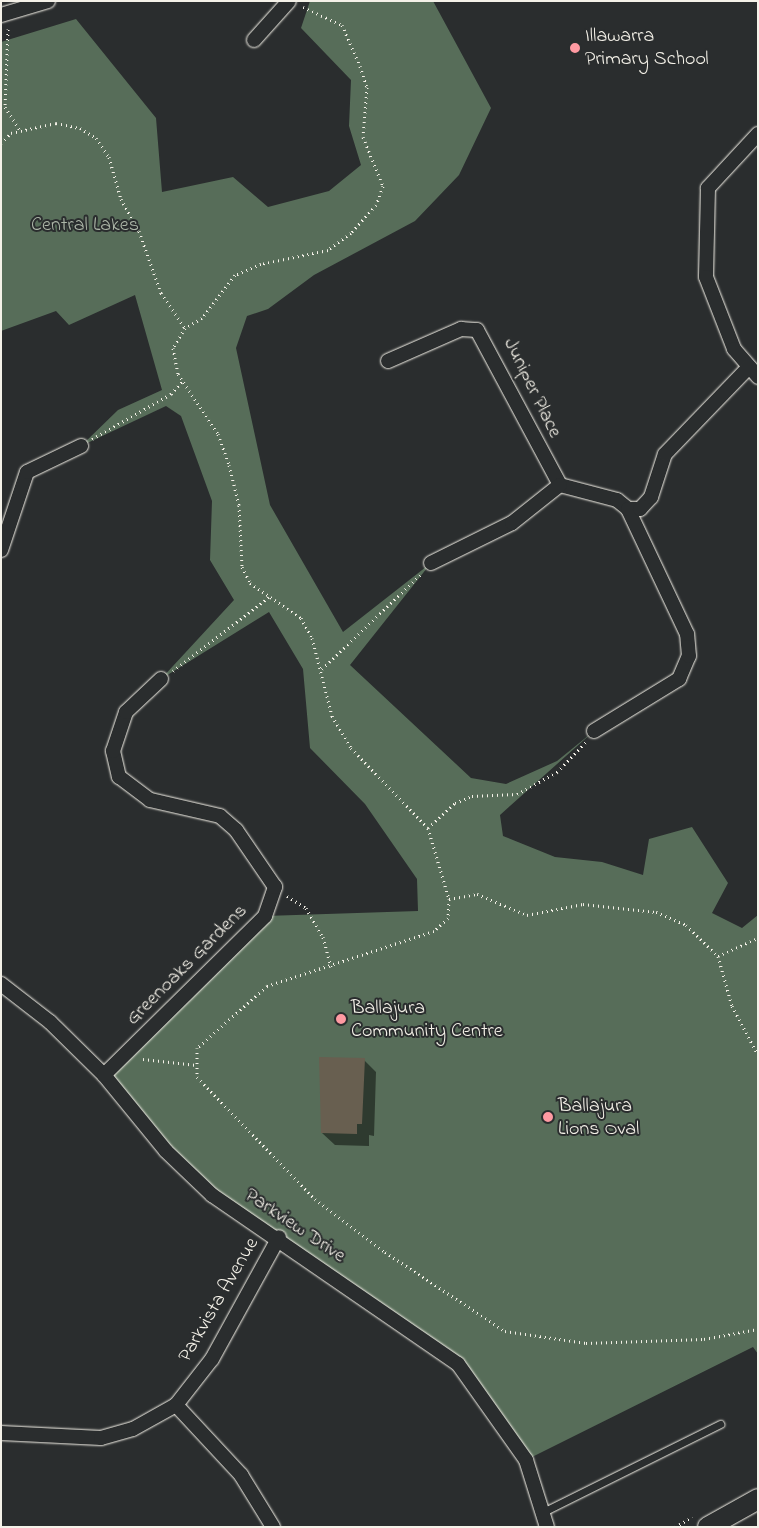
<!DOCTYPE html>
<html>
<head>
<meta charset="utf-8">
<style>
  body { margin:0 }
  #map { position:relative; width:759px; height:1528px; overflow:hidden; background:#2a2d2e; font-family:"Indie Flower",sans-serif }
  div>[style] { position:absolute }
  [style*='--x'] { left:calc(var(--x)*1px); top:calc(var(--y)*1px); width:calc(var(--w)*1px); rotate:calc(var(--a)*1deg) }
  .green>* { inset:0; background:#576d59 }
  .shadow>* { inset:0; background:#0007 }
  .building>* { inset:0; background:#685f50 }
  .path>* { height:3px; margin-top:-1.5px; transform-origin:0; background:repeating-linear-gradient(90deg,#f4f1e8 0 1px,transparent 0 5px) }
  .roads { filter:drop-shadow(0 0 1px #f4f1e8) drop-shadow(0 0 1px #f4f1e8) }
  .service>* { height:7px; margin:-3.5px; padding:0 3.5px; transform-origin:3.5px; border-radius:3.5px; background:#2a2d2e }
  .minor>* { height:14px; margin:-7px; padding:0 7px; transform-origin:7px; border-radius:7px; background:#2a2d2e }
  .secondary>* { height:20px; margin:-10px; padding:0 10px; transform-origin:10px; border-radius:10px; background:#2a2d2e }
  .dots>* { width:14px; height:14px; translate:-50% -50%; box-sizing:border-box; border:2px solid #2a2d2e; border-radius:50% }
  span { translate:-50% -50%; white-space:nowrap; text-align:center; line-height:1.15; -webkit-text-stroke:4px #2a2d2e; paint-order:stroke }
  .poi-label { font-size:20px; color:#f4f1e8 }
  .left { translate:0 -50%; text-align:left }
  .park-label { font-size:20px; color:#adb6a8 }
  .street-label { font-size:20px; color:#f4f1e8 }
  .frame { position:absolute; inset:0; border:2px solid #f4f1e8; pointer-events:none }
</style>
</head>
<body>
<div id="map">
  <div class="green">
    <div style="clip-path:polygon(310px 1px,433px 1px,491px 108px,459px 175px,415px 221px,314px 275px,268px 309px,247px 316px,236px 348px,270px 505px,343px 632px,431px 563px,350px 665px,471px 778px,506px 784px,557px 761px,594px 731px,500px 815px,503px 836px,555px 857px,602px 862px,643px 875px,649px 839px,692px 827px,728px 883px,712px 913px,742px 928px,758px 915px,758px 1354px,753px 1347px,526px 1460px,457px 1363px,212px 1195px,104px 1075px,265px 916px,418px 911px,417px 879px,365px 804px,310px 748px,303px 669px,269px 612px,161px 679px,234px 600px,210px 560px,212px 501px,181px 416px,166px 406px,81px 446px,118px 410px,162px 390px,135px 295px,69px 325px,56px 311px,1px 331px,1px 42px,76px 19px,156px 118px,162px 192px,233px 177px,268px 207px,329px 191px,361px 165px,349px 126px,351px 80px,301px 28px)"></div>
  </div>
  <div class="shadow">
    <div style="clip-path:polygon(320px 1058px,364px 1060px,376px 1072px,374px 1136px,369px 1135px,369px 1146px,335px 1145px,322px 1133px)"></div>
  </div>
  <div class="building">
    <div style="clip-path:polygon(319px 1057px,365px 1058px,362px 1124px,357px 1124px,357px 1134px,321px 1133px)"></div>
  </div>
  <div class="path">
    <div style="--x:303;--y:7;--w:43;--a:24.8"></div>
    <div style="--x:342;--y:25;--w:45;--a:66.3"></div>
    <div style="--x:360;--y:66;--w:22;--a:72"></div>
    <div style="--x:367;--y:87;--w:50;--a:94.6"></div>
    <div style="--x:363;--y:137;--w:53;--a:67.8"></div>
    <div style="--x:383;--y:186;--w:20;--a:110"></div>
    <div style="--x:376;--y:205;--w:38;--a:132"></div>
    <div style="--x:351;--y:233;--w:29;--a:144"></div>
    <div style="--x:328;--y:250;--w:68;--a:168.2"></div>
    <div style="--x:261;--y:264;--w:28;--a:157"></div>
    <div style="--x:235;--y:275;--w:54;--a:127.5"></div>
    <div style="--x:202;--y:318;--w:20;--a:150"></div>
    <div style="--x:185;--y:328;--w:23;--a:121"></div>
    <div style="--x:173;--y:348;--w:26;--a:79"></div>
    <div style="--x:178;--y:374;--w:72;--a:56.3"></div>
    <div style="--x:218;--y:434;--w:33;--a:70"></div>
    <div style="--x:229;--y:465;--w:41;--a:76"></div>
    <div style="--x:239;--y:505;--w:62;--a:87.2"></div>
    <div style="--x:242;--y:567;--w:18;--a:63"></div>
    <div style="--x:250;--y:583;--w:62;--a:34.5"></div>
    <div style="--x:301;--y:618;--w:23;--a:61"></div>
    <div style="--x:312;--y:638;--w:81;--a:75.6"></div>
    <div style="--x:332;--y:716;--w:37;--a:59"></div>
    <div style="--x:351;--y:748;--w:111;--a:46.1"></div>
    <div style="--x:428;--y:828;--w:74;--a:73.5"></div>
    <div style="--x:449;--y:899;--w:28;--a:-10"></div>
    <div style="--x:477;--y:894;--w:54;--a:22.8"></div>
    <div style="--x:527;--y:915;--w:57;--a:-11.1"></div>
    <div style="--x:583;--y:904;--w:73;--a:6.3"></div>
    <div style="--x:656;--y:912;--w:33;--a:23"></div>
    <div style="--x:686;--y:925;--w:45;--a:44.1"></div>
    <div style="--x:718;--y:956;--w:44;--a:-24.2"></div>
    <div style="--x:8;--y:29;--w:78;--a:92.2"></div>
    <div style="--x:5;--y:107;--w:27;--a:57"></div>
    <div style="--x:1;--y:143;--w:14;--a:-45"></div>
    <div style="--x:11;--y:133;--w:46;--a:-12.5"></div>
    <div style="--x:56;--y:123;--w:25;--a:12"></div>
    <div style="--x:80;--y:128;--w:19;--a:32"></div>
    <div style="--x:96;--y:138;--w:23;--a:56"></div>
    <div style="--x:109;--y:157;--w:44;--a:74.1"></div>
    <div style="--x:121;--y:199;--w:37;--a:61"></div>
    <div style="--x:139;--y:231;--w:66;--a:70.5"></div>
    <div style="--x:161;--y:293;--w:42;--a:55.6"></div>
    <div style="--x:92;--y:439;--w:91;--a:-29.7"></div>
    <div style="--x:171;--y:394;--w:18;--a:-49"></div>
    <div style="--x:322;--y:669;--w:139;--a:-43.8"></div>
    <div style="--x:173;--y:671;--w:121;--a:-37.6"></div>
    <div style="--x:428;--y:828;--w:37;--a:-43"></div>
    <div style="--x:455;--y:803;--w:18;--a:-22"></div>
    <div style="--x:472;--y:796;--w:45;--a:-2.5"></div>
    <div style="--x:517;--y:794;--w:46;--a:-28.8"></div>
    <div style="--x:557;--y:772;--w:42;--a:-46"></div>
    <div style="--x:287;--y:896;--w:22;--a:32"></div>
    <div style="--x:306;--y:908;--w:34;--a:60"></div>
    <div style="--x:323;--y:937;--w:31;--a:75"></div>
    <div style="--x:449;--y:899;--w:19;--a:93"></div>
    <div style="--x:448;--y:918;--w:19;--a:137"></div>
    <div style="--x:434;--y:931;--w:176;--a:161.8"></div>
    <div style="--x:267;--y:986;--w:94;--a:138.5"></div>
    <div style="--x:197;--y:1048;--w:29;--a:90"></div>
    <div style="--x:197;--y:1077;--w:170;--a:46"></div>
    <div style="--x:315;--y:1199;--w:88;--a:37.1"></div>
    <div style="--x:385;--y:1252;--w:144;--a:33.4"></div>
    <div style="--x:505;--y:1331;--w:82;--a:8.4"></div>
    <div style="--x:586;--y:1343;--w:118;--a:-1.9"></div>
    <div style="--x:704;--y:1339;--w:55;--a:-10.5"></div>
    <div style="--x:718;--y:956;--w:52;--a:74.4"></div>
    <div style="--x:732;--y:1006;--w:55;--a:62"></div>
    <div style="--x:143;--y:1059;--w:54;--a:6.3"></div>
    <div style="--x:675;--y:1527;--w:20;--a:-30"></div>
  </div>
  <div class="roads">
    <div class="service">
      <div style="--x:543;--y:1512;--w:198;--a:-26.4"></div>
    </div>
    <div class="minor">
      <div style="--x:1;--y:15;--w:49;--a:-16.6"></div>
      <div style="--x:254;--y:40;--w:52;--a:-48.1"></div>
      <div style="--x:758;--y:134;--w:74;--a:132.8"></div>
      <div style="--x:708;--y:188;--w:89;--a:91.3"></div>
      <div style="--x:706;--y:277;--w:77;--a:68.7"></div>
      <div style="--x:734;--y:349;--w:37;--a:49"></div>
      <div style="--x:388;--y:361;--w:80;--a:-23.7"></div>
      <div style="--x:461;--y:329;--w:16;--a:4"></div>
      <div style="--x:477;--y:330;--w:176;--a:61.8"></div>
      <div style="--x:560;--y:485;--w:59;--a:14.7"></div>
      <div style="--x:617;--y:500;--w:14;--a:39"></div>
      <div style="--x:1;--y:550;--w:82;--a:-71.6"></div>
      <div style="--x:27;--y:472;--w:60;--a:-25.7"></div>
      <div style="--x:431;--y:563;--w:90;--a:-26.3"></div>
      <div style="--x:512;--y:523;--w:61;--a:-38.4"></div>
      <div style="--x:594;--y:731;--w:100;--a:-31.5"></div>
      <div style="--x:679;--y:679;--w:25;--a:-67"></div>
      <div style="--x:689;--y:656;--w:22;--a:-95"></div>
      <div style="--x:687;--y:634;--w:138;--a:-115.3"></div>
      <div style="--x:628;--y:509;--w:12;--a:0"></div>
      <div style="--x:640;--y:509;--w:16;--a:-47"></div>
      <div style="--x:651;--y:497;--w:45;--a:-72"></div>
      <div style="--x:665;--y:454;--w:121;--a:-46"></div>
      <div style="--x:1;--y:984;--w:62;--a:37.8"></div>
      <div style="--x:50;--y:1022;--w:76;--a:44.5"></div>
      <div style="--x:104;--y:1075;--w:98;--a:50.8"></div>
      <div style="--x:166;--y:1151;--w:64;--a:43.7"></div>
      <div style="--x:212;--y:1195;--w:298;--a:34.5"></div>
      <div style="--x:458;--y:1364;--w:118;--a:54.7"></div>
      <div style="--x:526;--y:1460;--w:70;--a:72.6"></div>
      <div style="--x:104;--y:1075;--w:226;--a:-44.6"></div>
      <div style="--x:265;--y:916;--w:31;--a:-71"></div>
      <div style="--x:275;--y:887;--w:69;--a:-124.4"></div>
      <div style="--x:236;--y:830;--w:21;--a:-139"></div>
      <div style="--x:220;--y:816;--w:72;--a:-167.1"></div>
      <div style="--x:150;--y:800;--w:39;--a:-143"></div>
      <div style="--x:119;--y:777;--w:27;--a:-103"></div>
      <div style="--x:113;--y:751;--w:41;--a:-71.6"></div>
      <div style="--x:126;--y:712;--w:48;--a:-43.3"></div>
      <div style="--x:176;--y:1405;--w:96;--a:47.1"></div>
      <div style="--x:241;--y:1475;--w:61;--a:58.4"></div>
      <div style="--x:1;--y:1433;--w:100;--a:2.9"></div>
      <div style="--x:101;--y:1438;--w:33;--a:-16"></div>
      <div style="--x:133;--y:1429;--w:49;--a:-29.2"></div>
      <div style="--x:176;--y:1405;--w:58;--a:-52"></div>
      <div style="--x:212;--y:1359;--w:139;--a:-61.2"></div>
    </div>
    <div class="secondary">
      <div style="--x:708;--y:1527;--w:57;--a:-29.2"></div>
    </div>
  </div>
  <div class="dots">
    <div style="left:575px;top:48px;background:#ff9aa2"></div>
    <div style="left:341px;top:1019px;background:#ff9aa2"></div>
    <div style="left:548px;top:1117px;background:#ff9aa2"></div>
  </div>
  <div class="poi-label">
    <span class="left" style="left:585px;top:48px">Illawarra<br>Primary School</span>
    <span class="left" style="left:351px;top:1020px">Ballajura<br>Community Centre</span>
    <span class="left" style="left:558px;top:1118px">Ballajura<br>Lions Oval</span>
  </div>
  <div class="park-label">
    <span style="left:85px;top:225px">Central Lakes</span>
  </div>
  <div class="street-label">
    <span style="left:532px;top:388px;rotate:64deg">Juniper Place</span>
    <span style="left:187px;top:965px;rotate:-45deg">Greenoaks Gardens</span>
    <span style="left:295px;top:1226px;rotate:34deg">Parkview Drive</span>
    <span style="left:219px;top:1300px;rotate:-60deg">Parkvista Avenue</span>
  </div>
  <div class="frame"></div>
</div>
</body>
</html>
